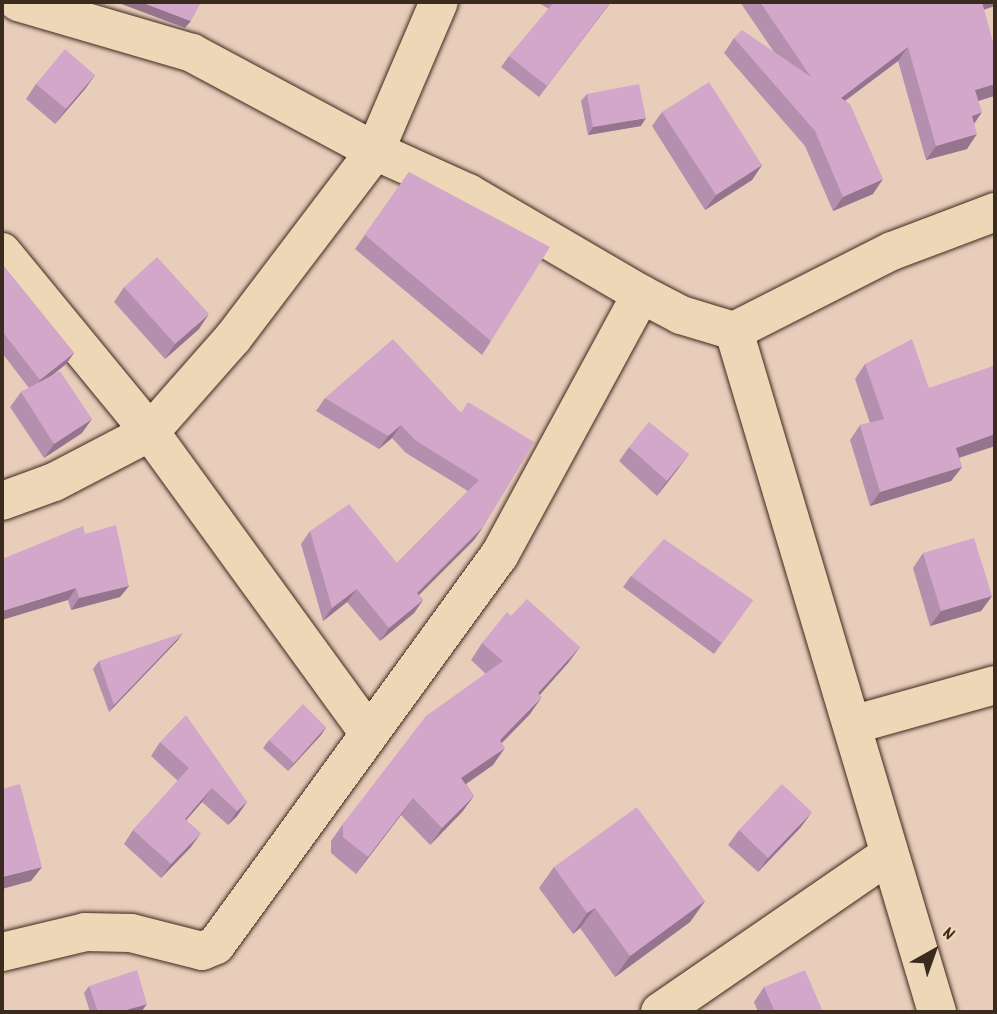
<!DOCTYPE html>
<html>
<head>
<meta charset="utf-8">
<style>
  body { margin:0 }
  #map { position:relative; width:997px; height:1014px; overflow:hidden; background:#e9cdbb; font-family:Dekko,sans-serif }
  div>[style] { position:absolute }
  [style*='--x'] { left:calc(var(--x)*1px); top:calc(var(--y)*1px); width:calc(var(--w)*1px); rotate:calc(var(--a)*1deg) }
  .roads { filter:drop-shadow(0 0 2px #3b2a1e) drop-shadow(0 0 2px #3b2a1e) }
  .minor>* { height:38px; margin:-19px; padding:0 19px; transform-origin:19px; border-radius:19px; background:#eed7b7 }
  .wall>* { inset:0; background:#b590ae }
  .shaded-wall>* { inset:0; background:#94758d }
  .building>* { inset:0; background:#d3a7ca }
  span { translate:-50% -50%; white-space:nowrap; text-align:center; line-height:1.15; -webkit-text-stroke:5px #eed7b7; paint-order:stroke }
  .frame { position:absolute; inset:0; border:4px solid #3b2a1e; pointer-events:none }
  .north { position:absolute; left:899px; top:916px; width:70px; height:70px; -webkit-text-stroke:5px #eed7b7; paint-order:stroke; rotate:40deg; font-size:19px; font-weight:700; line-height:28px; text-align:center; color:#3b2a1e }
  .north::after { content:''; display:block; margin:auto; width:24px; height:32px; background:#3b2a1e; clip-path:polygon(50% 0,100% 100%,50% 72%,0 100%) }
</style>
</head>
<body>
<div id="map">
  <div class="roads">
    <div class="minor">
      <div style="--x:18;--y:2;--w:181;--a:16.3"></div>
      <div style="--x:192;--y:53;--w:208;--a:28.2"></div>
      <div style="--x:375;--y:151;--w:102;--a:24.3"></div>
      <div style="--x:468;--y:193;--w:200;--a:30.3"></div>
      <div style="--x:641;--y:294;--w:45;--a:27.7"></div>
      <div style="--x:681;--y:315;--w:55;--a:16.8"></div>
      <div style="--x:734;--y:331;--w:177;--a:-26.9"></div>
      <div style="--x:892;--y:251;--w:110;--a:-20.7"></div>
      <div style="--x:2;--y:252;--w:233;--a:50.6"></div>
      <div style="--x:150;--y:432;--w:372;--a:54"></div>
      <div style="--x:734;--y:331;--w:711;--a:73.4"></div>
      <div style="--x:2;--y:501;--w:55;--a:-20.1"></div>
      <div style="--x:54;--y:482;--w:108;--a:-27.5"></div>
      <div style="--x:150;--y:432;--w:125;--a:-48.6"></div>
      <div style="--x:233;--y:338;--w:235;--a:-52.8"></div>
      <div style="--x:375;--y:151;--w:162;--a:-66.8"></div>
      <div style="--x:852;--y:725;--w:148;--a:-15.6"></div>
      <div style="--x:2;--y:952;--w:85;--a:-13.5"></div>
      <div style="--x:85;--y:932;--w:46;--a:1.2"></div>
      <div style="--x:131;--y:933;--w:73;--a:14.2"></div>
      <div style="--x:202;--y:951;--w:15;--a:-23"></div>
      <div style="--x:216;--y:945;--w:481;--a:-54"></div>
      <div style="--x:499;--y:556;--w:298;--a:-61.5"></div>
      <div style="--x:660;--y:1012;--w:275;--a:-34.5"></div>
    </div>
  </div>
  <div class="wall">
    <div style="clip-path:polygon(537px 2px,611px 2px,539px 97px,501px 67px,509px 56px,549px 9px)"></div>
    <div style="clip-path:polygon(740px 2px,995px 2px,984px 10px,994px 96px,978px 101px,974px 123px,967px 149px,926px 160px,898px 61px,845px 101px,873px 194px,833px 211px,805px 146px,724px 53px,734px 38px,774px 52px)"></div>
    <div style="clip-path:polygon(95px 75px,85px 89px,55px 124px,26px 99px,36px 84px)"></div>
    <div style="clip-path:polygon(587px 94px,641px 126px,588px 135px,581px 101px)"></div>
    <div style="clip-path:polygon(662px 112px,762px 165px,752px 180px,705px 210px,652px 126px)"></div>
    <div style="clip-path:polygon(409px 172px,491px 341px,482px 355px,355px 249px)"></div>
    <div style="clip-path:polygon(2px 264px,74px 353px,66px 364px,52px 375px,82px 433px,44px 458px,10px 407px,21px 392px,29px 388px,2px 353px)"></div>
    <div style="clip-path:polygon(124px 287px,199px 329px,165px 359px,114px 302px)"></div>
    <div style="clip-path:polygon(865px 364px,929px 388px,995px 372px,995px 446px,959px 458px,962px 467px,951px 481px,870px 506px,850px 440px,860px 425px,870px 423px,855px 379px)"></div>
    <div style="clip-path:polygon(325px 398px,461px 412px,534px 442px,483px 527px,474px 540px,419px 595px,423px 600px,414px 613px,380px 641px,347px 602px,323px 621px,301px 544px,310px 531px,397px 563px,468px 491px,406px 453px,392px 438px,379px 449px,316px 411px)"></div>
    <div style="clip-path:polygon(629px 447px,689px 454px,657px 496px,619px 461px)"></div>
    <div style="clip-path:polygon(85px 534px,129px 586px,120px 597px,71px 610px,68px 600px)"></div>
    <div style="clip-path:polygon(923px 553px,992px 596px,981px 611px,930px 626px,913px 568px)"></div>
    <div style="clip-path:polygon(631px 576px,753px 600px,714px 654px,623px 587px)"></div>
    <div style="clip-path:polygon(511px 616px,580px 647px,568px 663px,540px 695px,530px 714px,502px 743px,493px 765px,466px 784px,474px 796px,462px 812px,430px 845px,401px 815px,356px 874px,331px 853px,331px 841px,343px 824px,486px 674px,471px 660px,482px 643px)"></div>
    <div style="clip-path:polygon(178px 640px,109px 712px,93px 669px,99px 661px)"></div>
    <div style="clip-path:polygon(326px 727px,321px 735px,288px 771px,263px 748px,269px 740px)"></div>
    <div style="clip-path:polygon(160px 742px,247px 802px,237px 816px,228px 825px,202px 802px,186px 820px,191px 847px,161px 878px,124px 844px,133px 830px,178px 781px,151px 756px)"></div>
    <div style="clip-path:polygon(801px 827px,758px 872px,728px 845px,739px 830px)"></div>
    <div style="clip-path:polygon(554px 867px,705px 901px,690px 922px,615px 977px,580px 928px,573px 934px,539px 888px)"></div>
    <div style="clip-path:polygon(89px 986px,142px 1011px,90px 1012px,84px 993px)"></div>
    <div style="clip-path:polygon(764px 987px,823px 1012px,758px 1012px,754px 1002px)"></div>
  </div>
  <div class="shaded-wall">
    <div style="clip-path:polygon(116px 2px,141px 2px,191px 21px,185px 28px)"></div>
    <div style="clip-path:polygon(980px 2px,995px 2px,995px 6px,971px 14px)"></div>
    <div style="clip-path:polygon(908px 47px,898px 61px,830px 112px,841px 98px)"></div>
    <div style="clip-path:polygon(95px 75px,85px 89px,55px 124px,66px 109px)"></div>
    <div style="clip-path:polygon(995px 84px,994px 96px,965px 105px,975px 90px)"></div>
    <div style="clip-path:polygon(982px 112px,972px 127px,972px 116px)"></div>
    <div style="clip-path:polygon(646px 118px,641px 126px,588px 135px,593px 127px)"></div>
    <div style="clip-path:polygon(977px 134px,967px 149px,926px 160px,936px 146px)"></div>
    <div style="clip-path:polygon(762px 165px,752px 180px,705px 210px,716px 195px)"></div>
    <div style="clip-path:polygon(883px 179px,873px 194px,833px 211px,843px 197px)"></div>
    <div style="clip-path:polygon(209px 314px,199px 329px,165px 359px,175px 344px)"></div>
    <div style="clip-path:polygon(74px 353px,66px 364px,32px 392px,40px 380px)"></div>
    <div style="clip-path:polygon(92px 419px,82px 433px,44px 458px,54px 444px)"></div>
    <div style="clip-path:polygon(401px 425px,392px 438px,379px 449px,388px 436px)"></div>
    <div style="clip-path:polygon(995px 434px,995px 446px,945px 462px,956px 448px)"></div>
    <div style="clip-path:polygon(689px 454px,678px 469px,657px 496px,667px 481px)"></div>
    <div style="clip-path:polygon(962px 467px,951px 481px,870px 506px,880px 492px)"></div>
    <div style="clip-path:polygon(483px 527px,474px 540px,408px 606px,417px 593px)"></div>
    <div style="clip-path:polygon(129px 586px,120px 597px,71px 610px,79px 598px)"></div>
    <div style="clip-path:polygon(76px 588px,68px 600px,2px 620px,2px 611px)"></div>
    <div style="clip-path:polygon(357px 589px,347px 602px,323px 621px,332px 608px)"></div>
    <div style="clip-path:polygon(992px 596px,981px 611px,930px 626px,941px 611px)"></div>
    <div style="clip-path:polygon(423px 600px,414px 613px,380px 641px,389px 628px)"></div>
    <div style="clip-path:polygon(183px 633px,178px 640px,109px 712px,114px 705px)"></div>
    <div style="clip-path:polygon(580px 647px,568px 663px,526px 710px,538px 693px)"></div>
    <div style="clip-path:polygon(542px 697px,530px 714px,488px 757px,500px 740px)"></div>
    <div style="clip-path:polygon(326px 727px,321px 735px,288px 771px,294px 763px)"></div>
    <div style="clip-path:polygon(505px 748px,493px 765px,450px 795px,461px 778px)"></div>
    <div style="clip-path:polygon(212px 788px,202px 802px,175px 833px,185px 819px)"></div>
    <div style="clip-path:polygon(474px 796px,462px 812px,430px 845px,442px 828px)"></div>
    <div style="clip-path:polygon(413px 798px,401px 815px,356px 874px,368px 857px)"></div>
    <div style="clip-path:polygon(247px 802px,237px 816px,228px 825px,237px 811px)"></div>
    <div style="clip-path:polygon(812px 812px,801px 827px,758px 872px,768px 858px)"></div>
    <div style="clip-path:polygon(201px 833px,191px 847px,161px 878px,171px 864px)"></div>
    <div style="clip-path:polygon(42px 867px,31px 881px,2px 889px,2px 877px)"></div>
    <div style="clip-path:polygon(705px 901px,690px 922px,615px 977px,630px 956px)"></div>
    <div style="clip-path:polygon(595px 908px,580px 928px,573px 934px,587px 913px)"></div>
    <div style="clip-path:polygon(147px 1004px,142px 1011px,139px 1012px,119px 1012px)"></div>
  </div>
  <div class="building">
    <div style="clip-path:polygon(141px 2px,201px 2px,191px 21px)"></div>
    <div style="clip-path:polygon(554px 2px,610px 2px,547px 86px,509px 56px)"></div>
    <div style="clip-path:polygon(760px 2px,982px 2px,995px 49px,995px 84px,975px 90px,982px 112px,972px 116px,977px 134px,936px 146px,908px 47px,841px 98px,850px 104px,883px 179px,843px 197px,815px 131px,734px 38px,742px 30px,811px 77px)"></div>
    <div style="clip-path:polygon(65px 49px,95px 75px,66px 109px,36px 84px)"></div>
    <div style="clip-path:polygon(709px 82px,762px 165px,716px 195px,662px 112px)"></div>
    <div style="clip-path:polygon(639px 84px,646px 118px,593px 127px,587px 94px)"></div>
    <div style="clip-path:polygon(409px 172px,550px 247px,491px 341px,365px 235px)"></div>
    <div style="clip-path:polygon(157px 257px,209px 314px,175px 344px,124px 287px)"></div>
    <div style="clip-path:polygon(2px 264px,74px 353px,40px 380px,2px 331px)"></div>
    <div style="clip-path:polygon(393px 339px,461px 413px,468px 402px,534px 442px,483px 527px,417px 593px,423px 600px,389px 628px,357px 589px,332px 608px,310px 531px,349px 504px,397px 563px,479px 480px,415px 440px,401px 425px,388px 436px,325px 398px)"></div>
    <div style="clip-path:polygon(912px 339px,929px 388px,993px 366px,995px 372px,995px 434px,956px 448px,962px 467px,880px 492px,860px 425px,884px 419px,865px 364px)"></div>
    <div style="clip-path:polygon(60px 371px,92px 419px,54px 444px,21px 392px)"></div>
    <div style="clip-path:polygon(649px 422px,689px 454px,667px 481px,629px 447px)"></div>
    <div style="clip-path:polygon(116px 525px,129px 586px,79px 598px,76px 588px,2px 611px,2px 559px,83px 526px,85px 534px)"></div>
    <div style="clip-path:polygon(974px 538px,992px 596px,941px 611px,923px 553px)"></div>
    <div style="clip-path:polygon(664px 539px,753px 600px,722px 643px,631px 576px)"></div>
    <div style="clip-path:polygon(527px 599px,580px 647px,538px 693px,542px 697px,500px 740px,505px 748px,461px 778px,474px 796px,442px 828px,413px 798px,368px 857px,343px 837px,343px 824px,426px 716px,503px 661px,482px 643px,507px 612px,511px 616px)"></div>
    <div style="clip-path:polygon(183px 633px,114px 705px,99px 661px)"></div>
    <div style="clip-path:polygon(303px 704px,326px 727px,294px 763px,269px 740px)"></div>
    <div style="clip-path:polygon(186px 715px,247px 802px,237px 811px,212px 788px,185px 819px,201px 833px,171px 864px,133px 830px,189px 768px,160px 742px)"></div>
    <div style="clip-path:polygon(20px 784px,42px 867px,2px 877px,2px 789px)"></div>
    <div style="clip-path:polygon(782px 784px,812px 812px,768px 858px,739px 830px)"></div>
    <div style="clip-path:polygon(637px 807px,705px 901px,630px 956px,595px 908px,587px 913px,554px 867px)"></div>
    <div style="clip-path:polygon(137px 970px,147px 1004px,119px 1012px,98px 1012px,89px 986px)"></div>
    <div style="clip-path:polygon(805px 970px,823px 1012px,775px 1012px,764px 987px)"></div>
  </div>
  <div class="frame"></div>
  <div class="north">N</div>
</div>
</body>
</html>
